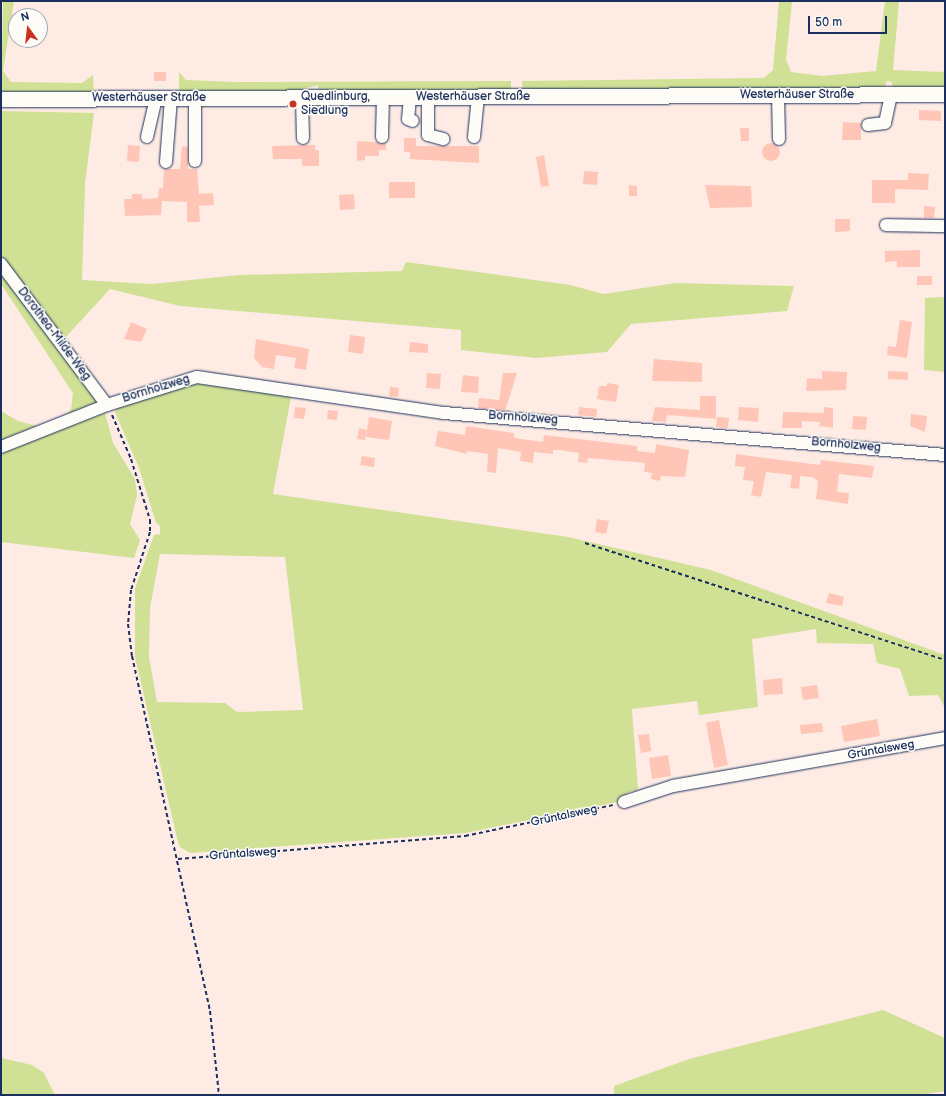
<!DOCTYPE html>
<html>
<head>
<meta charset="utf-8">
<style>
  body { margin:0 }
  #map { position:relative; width:946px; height:1096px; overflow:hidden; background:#feece4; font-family:"Balsamiq Sans",sans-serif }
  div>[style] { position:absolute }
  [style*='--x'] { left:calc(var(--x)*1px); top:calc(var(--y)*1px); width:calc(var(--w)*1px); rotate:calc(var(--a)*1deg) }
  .green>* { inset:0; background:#d0e094 }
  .building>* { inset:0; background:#ffc5b7 }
  .round { border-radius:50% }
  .path>* { height:2px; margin-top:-1px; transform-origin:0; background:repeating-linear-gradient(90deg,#1b2f5e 0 4px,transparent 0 7px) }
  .roads { filter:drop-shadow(0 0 1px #1b2f5e) drop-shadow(0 0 1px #1b2f5e) }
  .minor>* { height:12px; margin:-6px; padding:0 6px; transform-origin:6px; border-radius:6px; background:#fdfcf7 }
  .major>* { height:15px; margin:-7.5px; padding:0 7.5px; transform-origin:7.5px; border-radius:7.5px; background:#fdfcf7 }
  .dots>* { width:11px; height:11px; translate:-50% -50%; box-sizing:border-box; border:2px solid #fdfcf7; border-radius:50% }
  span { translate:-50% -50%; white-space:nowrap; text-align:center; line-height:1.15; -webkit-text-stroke:3px #fdfcf7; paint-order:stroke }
  .street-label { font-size:12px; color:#1b2f5e }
  .poi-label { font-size:12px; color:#1b2f5e }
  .left { translate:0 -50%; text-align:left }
  .frame { position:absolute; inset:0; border:2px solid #1b2f5e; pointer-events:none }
  .north { position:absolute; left:8px; top:8px; width:40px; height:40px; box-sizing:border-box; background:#fdfcf7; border:1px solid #a3aaba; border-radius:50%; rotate:345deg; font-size:11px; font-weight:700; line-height:16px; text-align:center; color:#1b2f5e }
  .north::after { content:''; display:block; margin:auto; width:14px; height:18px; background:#c8321e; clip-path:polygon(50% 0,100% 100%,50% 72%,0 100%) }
  .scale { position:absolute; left:808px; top:16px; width:79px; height:18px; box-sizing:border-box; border:2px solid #1b2f5e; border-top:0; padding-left:5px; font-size:12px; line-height:14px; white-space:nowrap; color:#1b2f5e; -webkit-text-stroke:3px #fdfcf7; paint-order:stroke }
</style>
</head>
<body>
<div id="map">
  <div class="green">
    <div style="clip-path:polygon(3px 1px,14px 1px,3px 71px,11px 82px,82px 83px,93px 75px,94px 94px,1px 93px)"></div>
    <div style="clip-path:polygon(779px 1px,792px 1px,786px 60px,791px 72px,822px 76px,876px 71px,885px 1px,899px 1px,893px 70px,945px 72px,945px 89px,893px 89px,892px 82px,887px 81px,884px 89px,523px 90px,522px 81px,764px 78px,773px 70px)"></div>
    <div style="clip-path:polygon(179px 72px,186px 80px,236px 82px,511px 81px,511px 91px,327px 92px,327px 89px,318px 89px,318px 85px,303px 89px,303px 92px,184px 92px,179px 90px)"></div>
    <div style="clip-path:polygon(1px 111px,94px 113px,85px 184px,82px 280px,152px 284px,239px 275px,402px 271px,406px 262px,570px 285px,604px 294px,676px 283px,794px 286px,787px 311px,631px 324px,607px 352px,536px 358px,461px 350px,461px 330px,180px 306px,110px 289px,64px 339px,1px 256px)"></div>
    <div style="clip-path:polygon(1px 274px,97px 397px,98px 404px,62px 419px,71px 410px,73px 393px,1px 284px)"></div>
    <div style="clip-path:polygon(945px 297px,945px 372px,924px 370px,925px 298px)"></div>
    <div style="clip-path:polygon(evenodd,203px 381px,291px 397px,273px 494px,568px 537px,711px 570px,945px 655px,945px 708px,938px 695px,909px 696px,900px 669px,877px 663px,873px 644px,817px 643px,816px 629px,752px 639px,758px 707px,699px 715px,697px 701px,632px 709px,638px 790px,628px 792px,622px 801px,465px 833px,190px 853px,180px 847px,177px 838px,135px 657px,135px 589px,154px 535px,160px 534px,160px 526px,156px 523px,139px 468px,115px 412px,118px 407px,203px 381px,160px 554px,285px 557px,303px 710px,237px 712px,225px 703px,157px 702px,149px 657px,150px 608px,160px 554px)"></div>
    <div style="clip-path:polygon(1px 411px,18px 421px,37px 426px,1px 444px)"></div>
    <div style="clip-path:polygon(105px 413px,113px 443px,135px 479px,137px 495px,130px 524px,140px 540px,134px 558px,1px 542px,1px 452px)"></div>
    <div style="clip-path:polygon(883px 1010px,945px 1038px,945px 1091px,920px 1095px,614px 1095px,614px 1086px,689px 1059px)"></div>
    <div style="clip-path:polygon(1px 1058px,32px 1065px,44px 1073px,55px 1095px,1px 1095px)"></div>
  </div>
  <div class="building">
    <div style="clip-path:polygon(154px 72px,166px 72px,166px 81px,154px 81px)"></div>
    <div style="clip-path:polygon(919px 110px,941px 111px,941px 121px,919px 120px)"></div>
    <div style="clip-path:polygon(843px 122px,861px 123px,861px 140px,842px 140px)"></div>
    <div style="clip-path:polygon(740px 128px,749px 128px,749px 141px,741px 141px)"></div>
    <div style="clip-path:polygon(404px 138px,416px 138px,416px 146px,479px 146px,479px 163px,410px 159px,410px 152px,404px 152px)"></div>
    <div style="clip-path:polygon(357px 141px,386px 143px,386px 150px,379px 150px,379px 156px,365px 156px,365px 160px,357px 161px)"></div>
    <div class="round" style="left:762px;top:143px;width:18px;height:18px"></div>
    <div style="clip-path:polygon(128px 145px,140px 146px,139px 162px,127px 161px)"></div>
    <div style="clip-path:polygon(315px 145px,315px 150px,319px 150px,319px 166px,302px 166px,302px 159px,273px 159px,272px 146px)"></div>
    <div style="clip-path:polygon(182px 146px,188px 147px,188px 169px,197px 169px,199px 194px,213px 193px,214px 205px,199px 206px,200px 222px,187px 222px,187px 202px,162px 201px,161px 215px,125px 216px,124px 199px,132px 199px,132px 194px,142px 194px,142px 199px,158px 198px,159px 188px,163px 188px,164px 169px,180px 169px)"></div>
    <div style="clip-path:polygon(544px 155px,549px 186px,541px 187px,536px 157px)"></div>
    <div style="clip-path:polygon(584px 171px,598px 172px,597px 185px,583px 184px)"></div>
    <div style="clip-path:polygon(908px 173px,929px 174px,928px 190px,895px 189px,895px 203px,872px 203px,872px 180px,908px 180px)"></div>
    <div style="clip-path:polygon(389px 182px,415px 182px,415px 198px,389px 198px)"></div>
    <div style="clip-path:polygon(629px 185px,637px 186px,637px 196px,629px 196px)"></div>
    <div style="clip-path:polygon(705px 185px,751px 186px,752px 207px,710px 208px)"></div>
    <div style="clip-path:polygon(354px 194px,355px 209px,340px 210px,339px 195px)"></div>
    <div style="clip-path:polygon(924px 206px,935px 207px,934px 218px,924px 218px)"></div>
    <div style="clip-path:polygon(835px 219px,850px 219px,850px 231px,835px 232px)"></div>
    <div style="clip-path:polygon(920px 250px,920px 267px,897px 267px,897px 261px,885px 262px,885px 251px)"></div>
    <div style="clip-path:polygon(917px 276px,932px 276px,932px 285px,917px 285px)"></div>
    <div style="clip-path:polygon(900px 320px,912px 322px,907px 358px,887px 355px,888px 346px,896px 347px)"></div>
    <div style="clip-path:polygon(131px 322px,147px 329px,141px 342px,124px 339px)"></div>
    <div style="clip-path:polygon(350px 335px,365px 337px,363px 354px,348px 352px)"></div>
    <div style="clip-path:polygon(256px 339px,309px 349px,306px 370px,294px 368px,296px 358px,276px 355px,274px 369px,262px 367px,254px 358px)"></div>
    <div style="clip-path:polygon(410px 342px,428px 344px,428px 353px,409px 352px)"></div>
    <div style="clip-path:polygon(654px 359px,702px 363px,702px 382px,652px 381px)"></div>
    <div style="clip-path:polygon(822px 371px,847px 372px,846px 390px,806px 391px,807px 378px,822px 379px)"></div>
    <div style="clip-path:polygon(888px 371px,908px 372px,908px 380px,888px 379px)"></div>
    <div style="clip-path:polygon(427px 373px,441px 374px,440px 389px,426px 388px)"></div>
    <div style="clip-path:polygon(503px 373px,517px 373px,505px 411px,478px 408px,479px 398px,499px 400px)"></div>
    <div style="clip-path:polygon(463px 375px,479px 377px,478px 393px,461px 392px)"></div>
    <div style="clip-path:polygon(607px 383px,619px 385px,616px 402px,597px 399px,599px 386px,607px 386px)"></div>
    <div style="clip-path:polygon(390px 387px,399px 388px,398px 397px,389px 396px)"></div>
    <div style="clip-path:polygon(700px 396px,716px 396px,716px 419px,667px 415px,666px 422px,652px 421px,655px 407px,700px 410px)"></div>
    <div style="clip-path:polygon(295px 407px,306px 408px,304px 419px,294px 418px)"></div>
    <div style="clip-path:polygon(579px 407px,597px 409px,596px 417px,578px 415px)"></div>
    <div style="clip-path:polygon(739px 407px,759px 408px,758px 422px,738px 420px)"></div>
    <div style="clip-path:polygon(824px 407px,833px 408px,833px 428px,819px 426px,820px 422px,802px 421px,802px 428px,782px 428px,783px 412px,824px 413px)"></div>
    <div style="clip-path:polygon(328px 410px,338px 411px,337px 420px,327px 419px)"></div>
    <div style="clip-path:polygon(911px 414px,927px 416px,925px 432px,910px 426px)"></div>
    <div style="clip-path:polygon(853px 416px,867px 417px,866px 430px,852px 429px)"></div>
    <div style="clip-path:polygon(369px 417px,392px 421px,389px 440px,366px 437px)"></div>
    <div style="clip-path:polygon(717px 417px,729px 418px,728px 428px,716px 427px)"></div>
    <div style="clip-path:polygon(466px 426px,514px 433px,514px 438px,543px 442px,544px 435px,637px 446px,637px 451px,655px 453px,656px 444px,689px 450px,685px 477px,661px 476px,660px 481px,651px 479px,652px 473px,644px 472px,645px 463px,588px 458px,587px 463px,578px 462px,579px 453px,560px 450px,553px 450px,553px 454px,534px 452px,533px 463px,520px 461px,521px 452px,498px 448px,496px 473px,487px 472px,488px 454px,467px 451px,467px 454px,435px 446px,438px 431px,465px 435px)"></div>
    <div style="clip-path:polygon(359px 428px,367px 430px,365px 440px,357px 439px)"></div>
    <div style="clip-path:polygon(736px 454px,820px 465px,821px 460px,874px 466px,872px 478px,839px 474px,837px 492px,849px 493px,848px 504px,816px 499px,818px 481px,812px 477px,800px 476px,799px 489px,790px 488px,792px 475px,766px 472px,761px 497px,751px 495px,754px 481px,743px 480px,745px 467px,735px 466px)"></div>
    <div style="clip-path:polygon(362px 456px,375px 458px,374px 467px,360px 465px)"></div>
    <div style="clip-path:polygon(597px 519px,609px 521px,606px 534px,595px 532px)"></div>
    <div style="clip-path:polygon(829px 593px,844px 597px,842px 606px,826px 603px)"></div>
    <div style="clip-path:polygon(782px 678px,783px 694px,764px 695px,763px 680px)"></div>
    <div style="clip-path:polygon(817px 685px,819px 698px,803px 700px,801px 687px)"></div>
    <div style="clip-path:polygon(877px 719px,880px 736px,844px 742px,841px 726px)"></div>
    <div style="clip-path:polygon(719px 720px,728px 765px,714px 768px,706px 723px)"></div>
    <div style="clip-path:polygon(822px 723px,823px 732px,801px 734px,800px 725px)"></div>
    <div style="clip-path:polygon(649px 734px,651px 751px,641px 753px,638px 735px)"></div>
    <div style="clip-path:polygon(668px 755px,671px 776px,652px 779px,649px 758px)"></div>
  </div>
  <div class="path">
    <div style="--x:112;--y:415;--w:48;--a:66.6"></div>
    <div style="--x:131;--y:459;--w:64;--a:72.7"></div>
    <div style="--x:150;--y:520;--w:12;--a:90"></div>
    <div style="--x:150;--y:532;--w:61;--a:108.1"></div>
    <div style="--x:131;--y:590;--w:34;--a:95"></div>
    <div style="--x:128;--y:624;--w:32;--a:83"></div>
    <div style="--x:132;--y:656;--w:363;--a:77.6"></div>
    <div style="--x:210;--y:1011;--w:84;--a:83.9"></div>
    <div style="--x:585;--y:543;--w:379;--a:18"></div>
    <div style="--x:178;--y:859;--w:288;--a:-4.6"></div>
    <div style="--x:465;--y:836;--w:151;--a:-11.8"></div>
  </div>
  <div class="roads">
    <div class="minor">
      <div style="--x:778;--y:95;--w:44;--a:88.7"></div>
      <div style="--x:410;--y:97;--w:22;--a:95"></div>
      <div style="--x:408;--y:119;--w:5;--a:22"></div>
      <div style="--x:428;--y:97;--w:38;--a:90"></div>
      <div style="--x:428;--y:135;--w:16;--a:15"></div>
      <div style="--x:302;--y:98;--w:40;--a:88.6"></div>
      <div style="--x:868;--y:125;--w:17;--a:-7"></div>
      <div style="--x:885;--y:123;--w:30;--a:-78"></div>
      <div style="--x:147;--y:137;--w:40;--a:-77"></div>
      <div style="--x:382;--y:137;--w:40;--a:-88.6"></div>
      <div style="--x:474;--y:137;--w:40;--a:-84.3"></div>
      <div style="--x:195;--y:161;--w:63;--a:-90"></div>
      <div style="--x:166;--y:162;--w:64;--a:-85.5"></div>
      <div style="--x:886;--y:225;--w:59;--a:1"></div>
      <div style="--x:1;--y:264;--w:176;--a:53.1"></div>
      <div style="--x:1;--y:447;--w:114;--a:-21.6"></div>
      <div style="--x:107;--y:405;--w:94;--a:-17.3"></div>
      <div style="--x:197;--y:377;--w:250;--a:8.3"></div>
      <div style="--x:444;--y:413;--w:503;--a:4.79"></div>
      <div style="--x:624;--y:802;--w:52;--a:-18.1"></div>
      <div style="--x:673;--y:786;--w:276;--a:-10"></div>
    </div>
    <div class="major">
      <div style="--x:1;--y:99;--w:944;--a:-0.3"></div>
    </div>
  </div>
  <div class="dots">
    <div style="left:293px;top:104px;background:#c8321e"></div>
  </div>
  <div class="street-label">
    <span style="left:797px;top:95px">Westerhäuser Straße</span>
    <span style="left:473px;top:97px">Westerhäuser Straße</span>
    <span style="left:149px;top:98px">Westerhäuser Straße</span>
    <span style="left:54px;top:334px;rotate:53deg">Dorothea-Milde-Weg</span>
    <span style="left:156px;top:389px;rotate:-17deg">Bornholzweg</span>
    <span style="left:523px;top:418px;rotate:4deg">Bornholzweg</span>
    <span style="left:846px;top:445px;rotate:5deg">Bornholzweg</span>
    <span style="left:881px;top:750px;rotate:-10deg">Grüntalsweg</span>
    <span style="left:564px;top:816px;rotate:-12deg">Grüntalsweg</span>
    <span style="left:243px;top:854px;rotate:-4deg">Grüntalsweg</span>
  </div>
  <div class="poi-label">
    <span class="left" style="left:301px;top:104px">Quedlinburg,<br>Siedlung</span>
  </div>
  <div class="frame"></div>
  <div class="north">N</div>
  <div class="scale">50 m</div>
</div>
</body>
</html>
